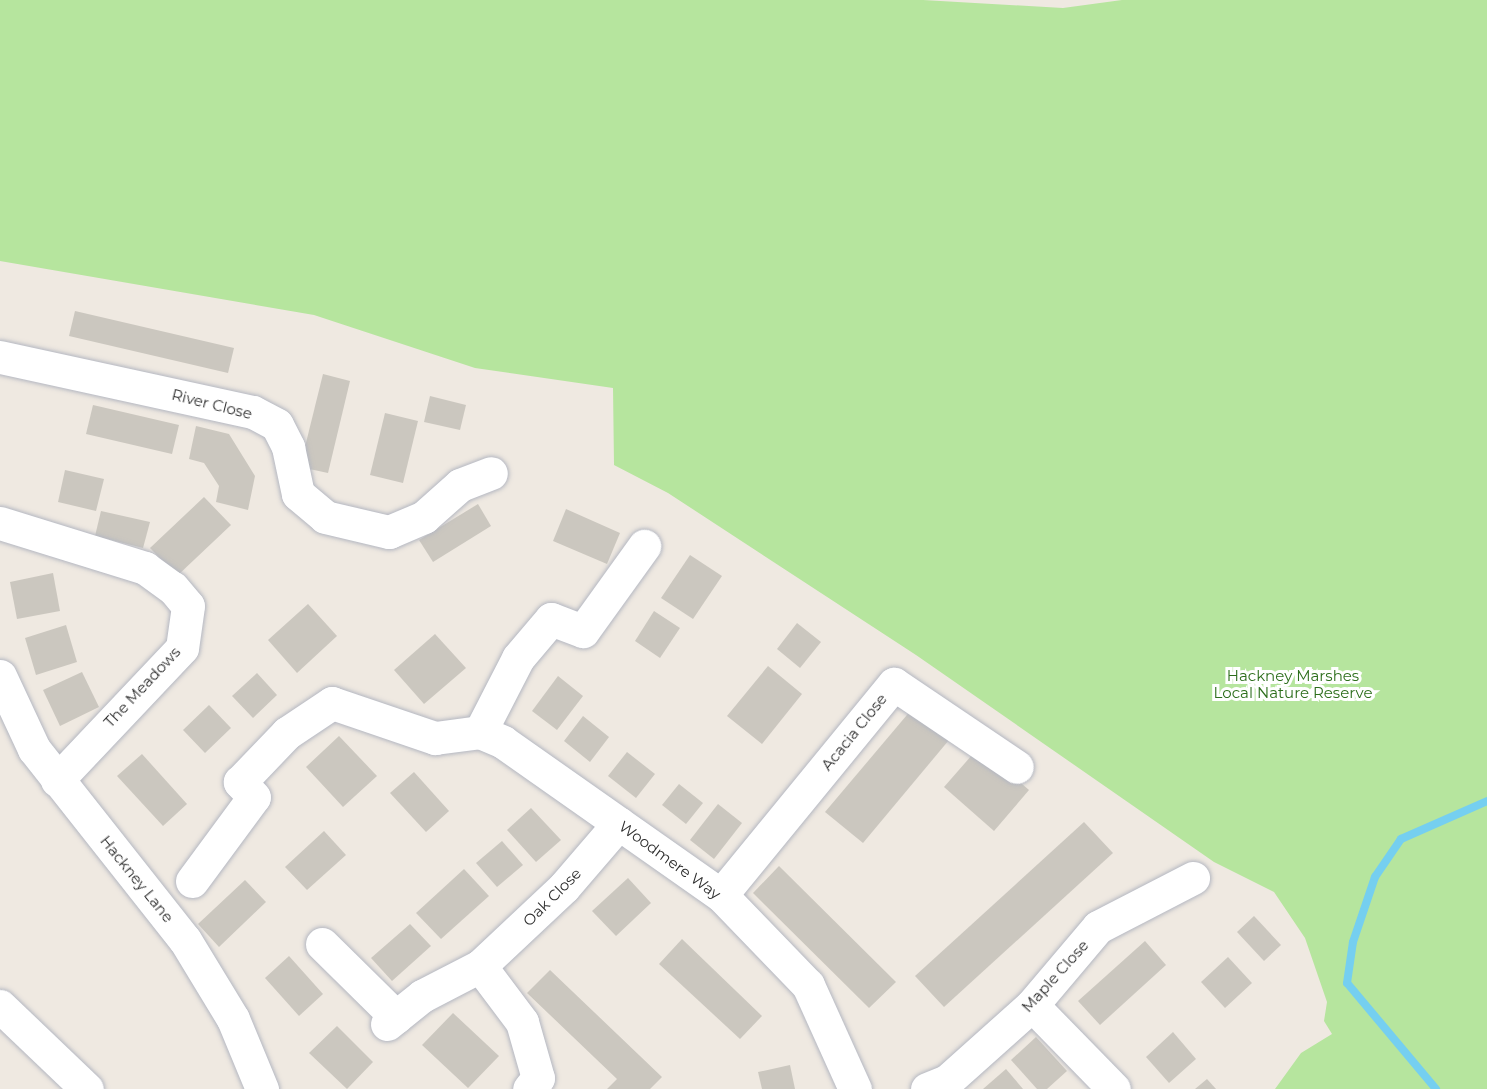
<!DOCTYPE html>
<html>
<head>
<meta charset="utf-8">
<style>
  body { margin:0 }
  #map { position:relative; width:1487px; height:1089px; overflow:hidden; background:#efe9e1; font-family:Montserrat,sans-serif }
  div>[style] { position:absolute }
  [style*='--x'] { left:calc(var(--x)*1px); top:calc(var(--y)*1px); width:calc(var(--w)*1px); rotate:calc(var(--a)*1deg) }
  .green>* { inset:0; background:#b6e59e }
  .stream>* { height:8px; margin:-4px; padding:0 4px; transform-origin:4px; border-radius:4px; background:#75cff0 }
  .building>* { inset:0; background:#cbc7bf }
  .roads { filter:drop-shadow(0 0 2px #b4b7c1) drop-shadow(0 0 2px #b4b7c1) }
  .minor>* { height:33px; margin:-16.5px; padding:0 16.5px; transform-origin:16.5px; border-radius:16.5px; background:#fff }
  span { translate:-50% -50%; white-space:nowrap; text-align:center; line-height:1.15; -webkit-text-stroke:6px #fff; paint-order:stroke }
  .street-label { font-size:15px; color:#2e2e2e }
  .park-label { font-size:15px; color:#2c6e1b }
</style>
</head>
<body>
<div id="map">
  <div class="green">
    <div style="clip-path:polygon(0 0,923px 0,1063px 8px,1122px 0,1487px 0,1487px 1089px,1275px 1089px,1301px 1053px,1332px 1034px,1324px 1021px,1327px 1002px,1305px 938px,1274px 892px,1214px 862px,916px 655px,668px 493px,614px 465px,613px 388px,475px 368px,314px 315px,0 261px)"></div>
  </div>
  <div class="stream">
    <div style="--x:1436;--y:1089;--w:138;--a:-130"></div>
    <div style="--x:1347;--y:983;--w:41;--a:-81.7"></div>
    <div style="--x:1353;--y:942;--w:69;--a:-71.3"></div>
    <div style="--x:1375;--y:877;--w:46;--a:-55.6"></div>
    <div style="--x:1401;--y:839;--w:94;--a:-23.8"></div>
  </div>
  <div class="building">
    <div style="clip-path:polygon(75px 311px,234px 348px,228px 373px,69px 336px)"></div>
    <div style="clip-path:polygon(323px 374px,350px 381px,328px 473px,300px 467px)"></div>
    <div style="clip-path:polygon(430px 396px,466px 405px,460px 430px,424px 422px)"></div>
    <div style="clip-path:polygon(93px 405px,179px 425px,172px 454px,86px 434px)"></div>
    <div style="clip-path:polygon(385px 413px,418px 421px,403px 483px,370px 475px)"></div>
    <div style="clip-path:polygon(196px 426px,229px 434px,255px 476px,248px 510px,216px 502px,219px 486px,204px 463px,189px 459px)"></div>
    <div style="clip-path:polygon(65px 470px,104px 479px,96px 511px,58px 502px)"></div>
    <div style="clip-path:polygon(204px 497px,231px 525px,177px 576px,150px 548px)"></div>
    <div style="clip-path:polygon(478px 504px,491px 526px,433px 562px,419px 540px)"></div>
    <div style="clip-path:polygon(566px 509px,620px 533px,607px 564px,553px 541px)"></div>
    <div style="clip-path:polygon(101px 511px,150px 522px,143px 548px,95px 536px)"></div>
    <div style="clip-path:polygon(690px 555px,722px 576px,693px 619px,661px 598px)"></div>
    <div style="clip-path:polygon(53px 573px,60px 611px,17px 619px,10px 582px)"></div>
    <div style="clip-path:polygon(308px 604px,337px 636px,297px 673px,268px 640px)"></div>
    <div style="clip-path:polygon(654px 611px,680px 628px,660px 658px,635px 641px)"></div>
    <div style="clip-path:polygon(797px 623px,821px 642px,800px 668px,777px 649px)"></div>
    <div style="clip-path:polygon(66px 625px,77px 662px,36px 675px,25px 638px)"></div>
    <div style="clip-path:polygon(435px 634px,466px 668px,424px 704px,394px 670px)"></div>
    <div style="clip-path:polygon(768px 666px,802px 694px,762px 744px,727px 716px)"></div>
    <div style="clip-path:polygon(82px 672px,99px 707px,60px 726px,43px 690px)"></div>
    <div style="clip-path:polygon(257px 673px,277px 695px,253px 718px,232px 696px)"></div>
    <div style="clip-path:polygon(558px 676px,583px 696px,557px 730px,532px 711px)"></div>
    <div style="clip-path:polygon(209px 705px,231px 728px,205px 753px,183px 730px)"></div>
    <div style="clip-path:polygon(912px 709px,949px 740px,863px 843px,825px 812px)"></div>
    <div style="clip-path:polygon(583px 716px,609px 737px,590px 762px,564px 741px)"></div>
    <div style="clip-path:polygon(339px 736px,377px 776px,343px 807px,306px 767px)"></div>
    <div style="clip-path:polygon(979px 747px,1029px 790px,994px 831px,944px 787px)"></div>
    <div style="clip-path:polygon(627px 752px,655px 774px,636px 798px,608px 776px)"></div>
    <div style="clip-path:polygon(142px 754px,187px 804px,163px 826px,117px 776px)"></div>
    <div style="clip-path:polygon(414px 772px,449px 811px,426px 832px,390px 793px)"></div>
    <div style="clip-path:polygon(679px 784px,703px 803px,686px 824px,662px 805px)"></div>
    <div style="clip-path:polygon(718px 804px,742px 823px,714px 859px,690px 840px)"></div>
    <div style="clip-path:polygon(531px 808px,561px 840px,536px 862px,507px 830px)"></div>
    <div style="clip-path:polygon(1084px 822px,1113px 853px,944px 1007px,915px 976px)"></div>
    <div style="clip-path:polygon(324px 831px,346px 855px,307px 890px,285px 867px)"></div>
    <div style="clip-path:polygon(502px 841px,523px 865px,497px 887px,476px 863px)"></div>
    <div style="clip-path:polygon(779px 866px,896px 982px,869px 1008px,753px 893px)"></div>
    <div style="clip-path:polygon(464px 869px,489px 896px,441px 939px,416px 913px)"></div>
    <div style="clip-path:polygon(628px 878px,651px 903px,616px 936px,592px 911px)"></div>
    <div style="clip-path:polygon(245px 880px,266px 902px,219px 947px,198px 924px)"></div>
    <div style="clip-path:polygon(1254px 916px,1281px 945px,1264px 961px,1237px 932px)"></div>
    <div style="clip-path:polygon(410px 924px,431px 946px,392px 981px,371px 958px)"></div>
    <div style="clip-path:polygon(682px 939px,762px 1016px,740px 1039px,659px 964px)"></div>
    <div style="clip-path:polygon(1145px 941px,1166px 965px,1100px 1025px,1078px 1001px)"></div>
    <div style="clip-path:polygon(289px 956px,323px 994px,299px 1016px,265px 978px)"></div>
    <div style="clip-path:polygon(1228px 957px,1252px 983px,1225px 1008px,1201px 982px)"></div>
    <div style="clip-path:polygon(550px 970px,662px 1077px,650px 1089px,607px 1089px,617px 1079px,527px 993px)"></div>
    <div style="clip-path:polygon(453px 1013px,499px 1056px,468px 1088px,422px 1045px)"></div>
    <div style="clip-path:polygon(337px 1026px,373px 1062px,347px 1089px,309px 1053px)"></div>
    <div style="clip-path:polygon(1173px 1032px,1196px 1059px,1169px 1083px,1146px 1057px)"></div>
    <div style="clip-path:polygon(1036px 1037px,1067px 1071px,1047px 1089px,1037px 1089px,1011px 1060px)"></div>
    <div style="clip-path:polygon(790px 1065px,795px 1089px,762px 1089px,758px 1072px)"></div>
    <div style="clip-path:polygon(1006px 1069px,1023px 1089px,983px 1089px)"></div>
    <div style="clip-path:polygon(1207px 1079px,1216px 1089px,1195px 1089px)"></div>
  </div>
  <div class="roads">
    <div class="minor">
      <div style="--x:0;--y:357;--w:259;--a:12.3"></div>
      <div style="--x:253;--y:412;--w:27;--a:28"></div>
      <div style="--x:277;--y:425;--w:25;--a:63"></div>
      <div style="--x:288;--y:447;--w:48;--a:78"></div>
      <div style="--x:298;--y:494;--w:35;--a:40"></div>
      <div style="--x:325;--y:517;--w:66;--a:13.2"></div>
      <div style="--x:389;--y:532;--w:38;--a:-23"></div>
      <div style="--x:424;--y:517;--w:48;--a:-41.6"></div>
      <div style="--x:460;--y:485;--w:33;--a:-21"></div>
      <div style="--x:0;--y:523;--w:152;--a:17.2"></div>
      <div style="--x:145;--y:568;--w:34;--a:36"></div>
      <div style="--x:173;--y:588;--w:23;--a:50"></div>
      <div style="--x:188;--y:606;--w:42;--a:98.1"></div>
      <div style="--x:182;--y:648;--w:182;--a:133.4"></div>
      <div style="--x:0;--y:676;--w:81;--a:65"></div>
      <div style="--x:34;--y:749;--w:243;--a:51.7"></div>
      <div style="--x:185;--y:940;--w:92;--a:58.7"></div>
      <div style="--x:233;--y:1019;--w:76;--a:67.5"></div>
      <div style="--x:480;--y:732;--w:25;--a:23"></div>
      <div style="--x:503;--y:742;--w:266;--a:35.1"></div>
      <div style="--x:721;--y:895;--w:125;--a:46"></div>
      <div style="--x:808;--y:985;--w:114;--a:65.7"></div>
      <div style="--x:480;--y:732;--w:83;--a:-62.8"></div>
      <div style="--x:518;--y:658;--w:51;--a:-49.8"></div>
      <div style="--x:551;--y:619;--w:34;--a:21"></div>
      <div style="--x:583;--y:631;--w:105;--a:-54.3"></div>
      <div style="--x:192;--y:881;--w:104;--a:-53.6"></div>
      <div style="--x:254;--y:797;--w:21;--a:-133"></div>
      <div style="--x:240;--y:782;--w:68;--a:-46.2"></div>
      <div style="--x:287;--y:733;--w:54;--a:-33.7"></div>
      <div style="--x:332;--y:703;--w:109;--a:18.8"></div>
      <div style="--x:435;--y:738;--w:45;--a:-7.6"></div>
      <div style="--x:721;--y:895;--w:273;--a:-50.7"></div>
      <div style="--x:894;--y:684;--w:148;--a:34"></div>
      <div style="--x:322;--y:944;--w:104;--a:44.6"></div>
      <div style="--x:480;--y:966;--w:115;--a:-43.2"></div>
      <div style="--x:564;--y:887;--w:84;--a:-49.3"></div>
      <div style="--x:1032;--y:1005;--w:117;--a:45.7"></div>
      <div style="--x:0;--y:1006;--w:120;--a:43.7"></div>
      <div style="--x:387;--y:1024;--w:45;--a:-38.7"></div>
      <div style="--x:422;--y:996;--w:65;--a:-27.3"></div>
      <div style="--x:480;--y:966;--w:70;--a:53.1"></div>
      <div style="--x:522;--y:1022;--w:58;--a:74.1"></div>
      <div style="--x:538;--y:1078;--w:14;--a:129"></div>
      <div style="--x:927;--y:1089;--w:22;--a:-22"></div>
      <div style="--x:947;--y:1081;--w:114;--a:-41.8"></div>
      <div style="--x:1032;--y:1005;--w:102;--a:-49.8"></div>
      <div style="--x:1098;--y:927;--w:107;--a:-27.3"></div>
    </div>
  </div>
  <div class="street-label">
    <span style="left:212px;top:404px;rotate:14deg">River Close</span>
    <span style="left:142px;top:687px;rotate:-47deg">The Meadows</span>
    <span style="left:854px;top:732px;rotate:-51deg">Acacia Close</span>
    <span style="left:670px;top:860px;rotate:36deg">Woodmere Way</span>
    <span style="left:137px;top:879px;rotate:51deg">Hackney Lane</span>
    <span style="left:552px;top:897px;rotate:-45deg">Oak Close</span>
    <span style="left:1055px;top:976px;rotate:-48deg">Maple Close</span>
  </div>
  <div class="park-label">
    <span style="left:1293px;top:684px">Hackney Marshes<br>Local Nature Reserve</span>
  </div>
</div>
</body>
</html>
